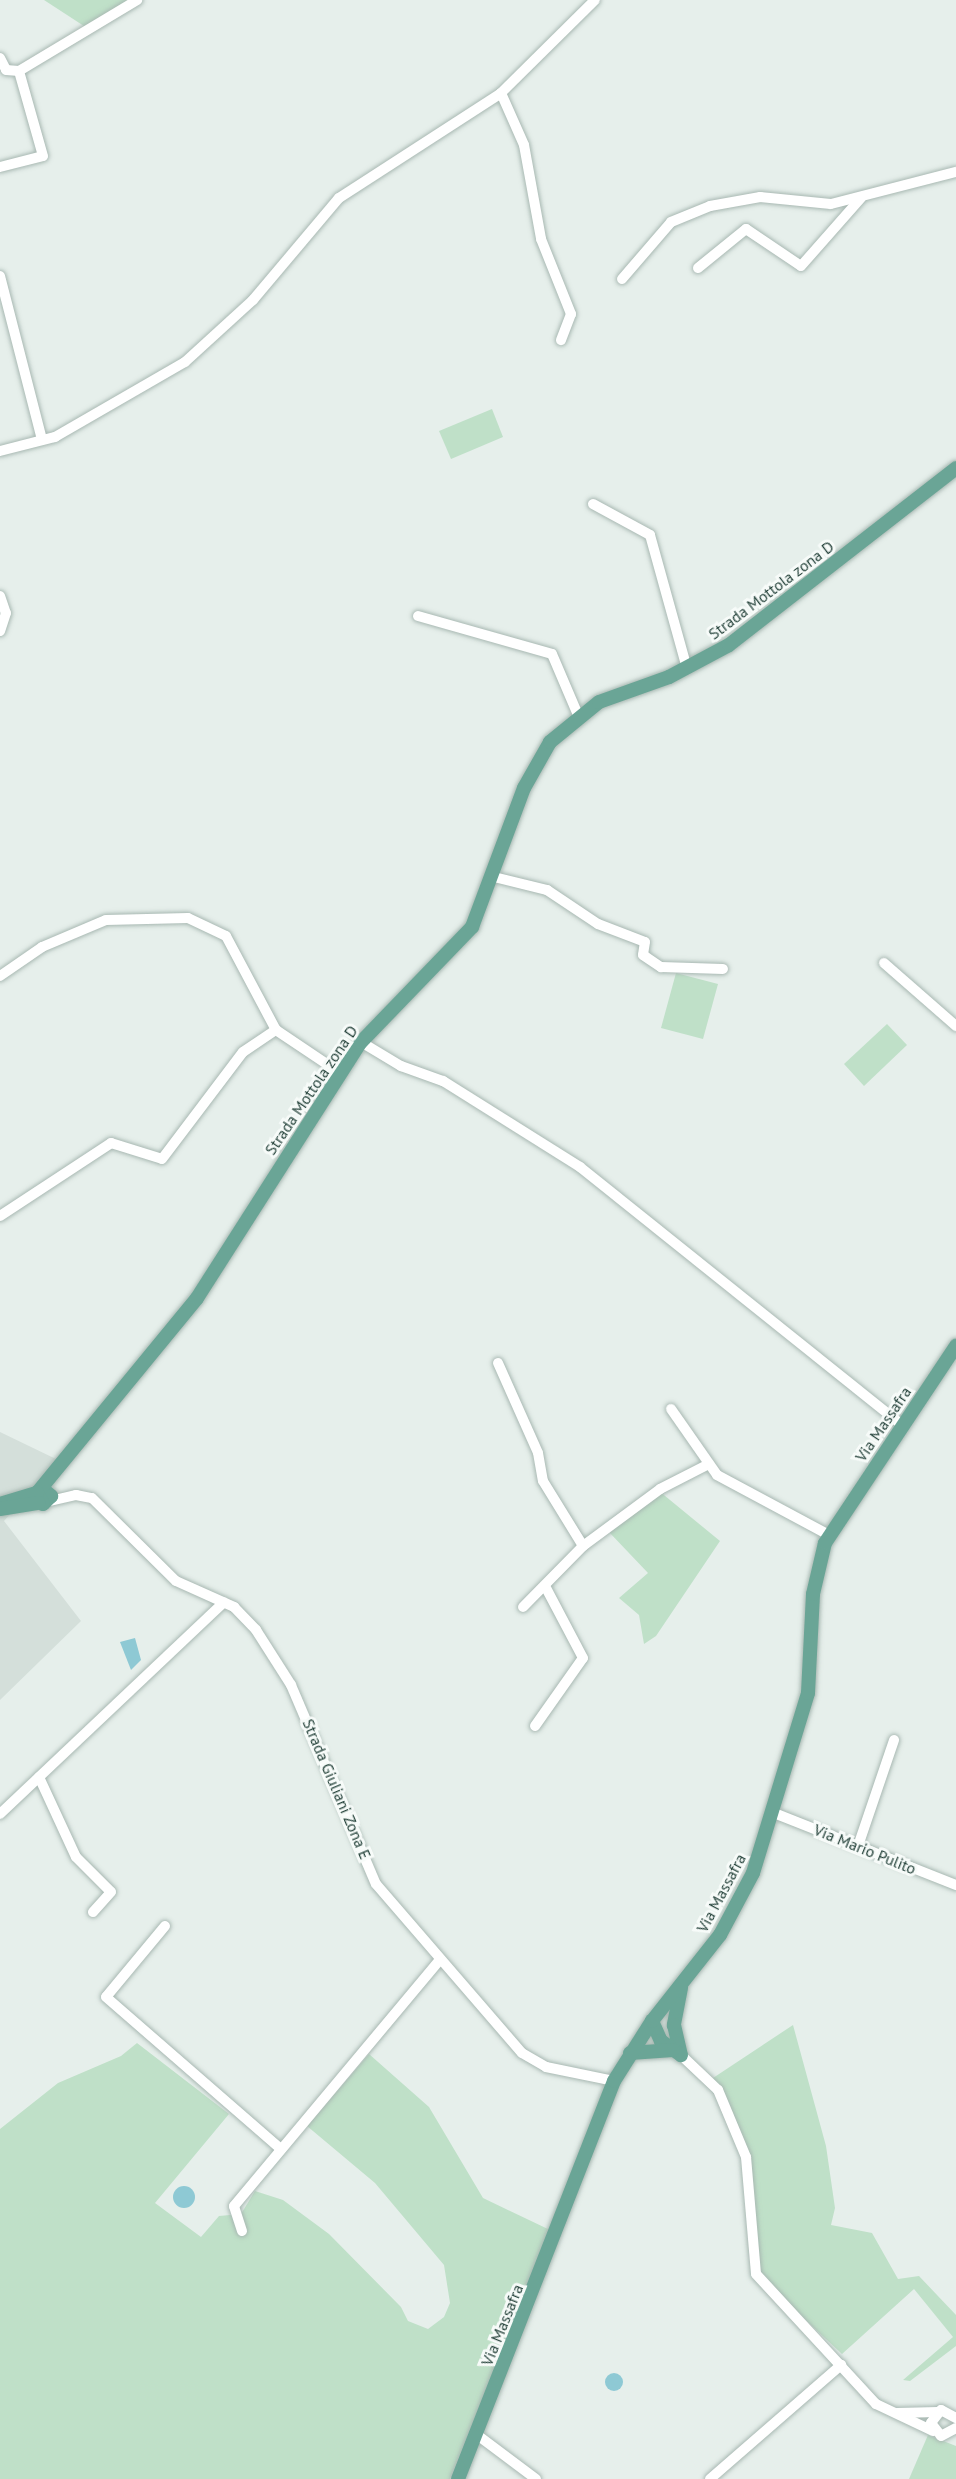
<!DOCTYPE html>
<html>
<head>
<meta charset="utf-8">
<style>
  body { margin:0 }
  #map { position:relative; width:956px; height:2479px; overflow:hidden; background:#e6efeb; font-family:"PT Sans",sans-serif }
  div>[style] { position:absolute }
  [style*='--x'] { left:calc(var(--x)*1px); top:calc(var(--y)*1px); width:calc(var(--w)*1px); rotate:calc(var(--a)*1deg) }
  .built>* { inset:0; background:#d4dfda }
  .green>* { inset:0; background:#bfe0c8 }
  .water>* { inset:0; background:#8ec9d4 }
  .round { border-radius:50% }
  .roads { filter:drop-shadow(0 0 2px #a8b8b2) drop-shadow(0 0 2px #a8b8b2) }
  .minor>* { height:10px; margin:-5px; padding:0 5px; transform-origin:5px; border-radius:5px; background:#fff }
  .major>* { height:14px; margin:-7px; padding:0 7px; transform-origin:7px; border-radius:7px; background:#6aa596 }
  span { translate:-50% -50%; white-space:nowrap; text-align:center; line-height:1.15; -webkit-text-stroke:6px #f7fbf9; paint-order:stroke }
  .street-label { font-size:16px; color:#24423a }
</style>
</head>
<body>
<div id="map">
  <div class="built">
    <div style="clip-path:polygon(0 1432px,58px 1460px,4px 1521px,81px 1621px,0 1700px)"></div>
  </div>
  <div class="green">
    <div style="clip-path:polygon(44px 0,129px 0,87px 28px)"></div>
    <div style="clip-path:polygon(492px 409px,503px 437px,451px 459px,439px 431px)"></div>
    <div style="clip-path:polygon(676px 973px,718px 984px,703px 1039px,661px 1028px)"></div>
    <div style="clip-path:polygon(887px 1024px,907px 1045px,864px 1086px,844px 1064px)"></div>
    <div style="clip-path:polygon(659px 1491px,720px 1541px,656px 1636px,644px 1644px,639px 1615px,619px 1598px,648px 1573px,609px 1532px)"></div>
    <div style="clip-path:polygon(793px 2025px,826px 2146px,835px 2208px,831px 2225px,872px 2233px,898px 2279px,919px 2276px,956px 2315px,956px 2346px,910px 2381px,903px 2380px,953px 2337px,914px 2289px,842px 2354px,765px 2282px,752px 2252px,742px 2142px,713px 2078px)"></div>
    <div style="clip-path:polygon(137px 2043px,229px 2114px,155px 2203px,201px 2237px,219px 2216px,241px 2214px,255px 2191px,283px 2200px,329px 2234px,401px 2307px,408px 2321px,428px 2329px,444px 2317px,450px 2303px,444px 2265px,375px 2183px,307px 2126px,369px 2054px,429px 2107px,483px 2198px,550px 2230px,450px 2479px,0 2479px,0 2129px,58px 2083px,121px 2056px)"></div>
    <div style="clip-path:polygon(928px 2435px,956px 2446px,956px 2479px,909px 2479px)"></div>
  </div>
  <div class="water">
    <div style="clip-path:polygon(135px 1638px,141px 1660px,131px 1670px,120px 1642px)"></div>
    <div class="round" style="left:173px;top:2186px;width:22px;height:22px"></div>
    <div class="round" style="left:605px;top:2373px;width:18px;height:18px"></div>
  </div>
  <div class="roads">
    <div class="minor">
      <div style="--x:0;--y:58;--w:13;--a:63"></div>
      <div style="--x:6;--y:70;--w:13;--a:4"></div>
      <div style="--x:19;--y:71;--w:138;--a:-31"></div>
      <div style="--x:501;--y:93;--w:57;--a:66.1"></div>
      <div style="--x:524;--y:145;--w:96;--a:79.7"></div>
      <div style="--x:541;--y:239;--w:81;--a:68.2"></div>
      <div style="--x:571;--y:314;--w:28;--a:111"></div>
      <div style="--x:0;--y:167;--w:44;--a:-14.3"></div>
      <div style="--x:43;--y:156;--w:88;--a:-105.8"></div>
      <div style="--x:698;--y:268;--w:62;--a:-39.1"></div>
      <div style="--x:746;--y:229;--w:66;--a:33.9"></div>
      <div style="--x:801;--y:266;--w:91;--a:-48.6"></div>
      <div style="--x:0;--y:276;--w:169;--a:75.6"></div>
      <div style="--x:622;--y:279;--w:75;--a:-49.3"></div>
      <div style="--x:671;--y:222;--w:42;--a:-22.3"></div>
      <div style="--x:710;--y:206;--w:51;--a:-10.2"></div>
      <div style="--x:760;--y:197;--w:71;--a:5.6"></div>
      <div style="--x:831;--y:204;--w:129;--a:-14.4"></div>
      <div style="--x:0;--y:451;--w:57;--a:-14.3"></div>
      <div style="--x:55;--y:437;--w:150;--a:-30"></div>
      <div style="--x:185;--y:362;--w:92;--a:-42.4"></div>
      <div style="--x:253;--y:300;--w:133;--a:-49.9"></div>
      <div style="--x:339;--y:198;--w:193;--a:-32.9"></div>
      <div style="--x:501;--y:93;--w:132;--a:-44.7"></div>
      <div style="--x:593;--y:504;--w:65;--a:28.5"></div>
      <div style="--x:650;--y:535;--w:138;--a:74.5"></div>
      <div style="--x:0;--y:596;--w:18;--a:71"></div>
      <div style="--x:6;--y:613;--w:19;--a:108"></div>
      <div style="--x:418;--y:616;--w:139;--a:15.8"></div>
      <div style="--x:552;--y:654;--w:66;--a:66.9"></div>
      <div style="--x:494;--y:877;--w:55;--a:13.8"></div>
      <div style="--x:547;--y:890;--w:61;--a:33.7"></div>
      <div style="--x:598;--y:924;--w:50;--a:21"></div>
      <div style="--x:645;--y:942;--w:13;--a:99"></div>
      <div style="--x:643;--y:955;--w:22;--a:34"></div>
      <div style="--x:661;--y:967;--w:62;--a:1.8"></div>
      <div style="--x:884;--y:963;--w:96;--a:41.2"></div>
      <div style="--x:0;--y:976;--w:51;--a:-34.6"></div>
      <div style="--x:42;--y:947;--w:69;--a:-22.9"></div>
      <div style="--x:106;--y:920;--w:82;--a:-1.4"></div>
      <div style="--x:188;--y:918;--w:42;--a:25.3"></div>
      <div style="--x:226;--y:936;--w:106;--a:62"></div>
      <div style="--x:276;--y:1030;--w:77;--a:33.9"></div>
      <div style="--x:361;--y:1042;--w:47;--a:31"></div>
      <div style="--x:401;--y:1066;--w:45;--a:19.7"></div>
      <div style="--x:443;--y:1081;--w:162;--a:32.1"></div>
      <div style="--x:580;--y:1167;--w:413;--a:38.7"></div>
      <div style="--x:0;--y:1216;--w:133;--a:-33.3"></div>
      <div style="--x:111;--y:1143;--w:53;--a:17.4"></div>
      <div style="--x:162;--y:1159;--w:134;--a:-52.9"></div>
      <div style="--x:243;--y:1052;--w:40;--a:-34"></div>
      <div style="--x:498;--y:1363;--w:98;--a:66"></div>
      <div style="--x:538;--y:1453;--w:28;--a:80"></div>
      <div style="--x:543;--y:1481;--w:76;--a:58.4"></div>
      <div style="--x:671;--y:1409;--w:80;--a:55.1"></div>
      <div style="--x:717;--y:1475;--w:127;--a:28.2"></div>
      <div style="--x:50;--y:1501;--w:27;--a:-13"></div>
      <div style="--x:76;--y:1495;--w:16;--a:11"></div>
      <div style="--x:92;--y:1498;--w:118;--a:44.7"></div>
      <div style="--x:176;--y:1581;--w:64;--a:24.1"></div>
      <div style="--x:234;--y:1607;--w:32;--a:46"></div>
      <div style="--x:256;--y:1630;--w:65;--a:57.5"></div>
      <div style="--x:291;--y:1685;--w:216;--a:66.9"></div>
      <div style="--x:376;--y:1884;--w:223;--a:49.2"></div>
      <div style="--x:522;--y:2053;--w:28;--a:30"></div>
      <div style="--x:546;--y:2067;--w:69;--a:11.6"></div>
      <div style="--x:523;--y:1607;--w:86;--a:-45.5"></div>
      <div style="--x:583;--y:1546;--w:96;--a:-36.5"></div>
      <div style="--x:660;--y:1489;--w:53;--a:-27.1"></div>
      <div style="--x:535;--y:1726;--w:83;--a:-54.8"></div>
      <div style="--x:583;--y:1658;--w:81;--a:-117.8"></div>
      <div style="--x:39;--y:1777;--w:88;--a:65.2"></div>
      <div style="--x:76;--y:1857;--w:49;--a:45"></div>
      <div style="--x:111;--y:1892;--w:27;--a:132"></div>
      <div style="--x:774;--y:1813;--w:196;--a:21.6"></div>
      <div style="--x:0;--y:1814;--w:308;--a:-43.4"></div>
      <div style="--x:858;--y:1846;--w:112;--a:-71.2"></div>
      <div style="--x:165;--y:1926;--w:92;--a:129.7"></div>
      <div style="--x:106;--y:1997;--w:232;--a:41"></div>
      <div style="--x:681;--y:2055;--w:51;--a:43.4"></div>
      <div style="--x:718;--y:2090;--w:73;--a:67.3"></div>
      <div style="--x:746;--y:2157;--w:117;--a:85.1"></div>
      <div style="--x:756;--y:2274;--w:177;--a:47.3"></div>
      <div style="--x:876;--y:2404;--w:63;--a:25.3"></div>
      <div style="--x:242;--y:2231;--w:26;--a:-108"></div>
      <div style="--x:234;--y:2206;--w:321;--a:-50.1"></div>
      <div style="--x:897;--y:2413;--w:41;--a:-1.4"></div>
      <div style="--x:956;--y:2418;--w:17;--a:-152"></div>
      <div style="--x:941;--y:2410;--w:16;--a:128"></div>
      <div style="--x:931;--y:2423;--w:16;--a:52"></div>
      <div style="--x:941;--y:2436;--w:17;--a:-28"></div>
      <div style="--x:476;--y:2434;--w:75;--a:36.9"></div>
      <div style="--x:710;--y:2479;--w:174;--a:-41"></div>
    </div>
    <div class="major">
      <div style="--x:43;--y:1489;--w:11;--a:41"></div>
      <div style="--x:51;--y:1496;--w:11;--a:135"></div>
      <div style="--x:43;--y:1504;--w:13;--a:-119"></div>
      <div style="--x:37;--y:1493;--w:252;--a:-50.6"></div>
      <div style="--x:197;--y:1298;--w:304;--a:-57.4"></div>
      <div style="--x:361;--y:1042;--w:160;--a:-46"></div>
      <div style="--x:472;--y:927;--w:148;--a:-69.5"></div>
      <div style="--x:524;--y:788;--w:53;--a:-60.5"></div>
      <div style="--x:550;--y:742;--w:63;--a:-39.2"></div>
      <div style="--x:599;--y:702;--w:74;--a:-19.7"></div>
      <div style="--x:669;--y:677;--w:68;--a:-28.1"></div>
      <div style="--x:729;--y:645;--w:288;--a:-37.9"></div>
      <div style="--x:0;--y:1504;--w:39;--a:-17"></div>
      <div style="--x:0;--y:1509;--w:39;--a:-9"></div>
      <div style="--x:681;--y:1988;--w:38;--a:101"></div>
      <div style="--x:674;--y:2025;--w:31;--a:77"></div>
      <div style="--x:652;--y:2021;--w:22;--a:66"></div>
      <div style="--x:661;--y:2041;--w:24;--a:35"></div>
      <div style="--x:630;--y:2053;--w:43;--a:-4"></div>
      <div style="--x:458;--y:2479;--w:427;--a:-68.6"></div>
      <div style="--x:614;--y:2081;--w:71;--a:-57.7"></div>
      <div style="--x:652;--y:2021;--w:110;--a:-51.7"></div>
      <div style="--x:720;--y:1935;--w:70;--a:-62"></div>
      <div style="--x:753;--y:1873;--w:188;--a:-73"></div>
      <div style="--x:808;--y:1693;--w:99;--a:-87.1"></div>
      <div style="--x:813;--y:1594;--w:52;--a:-76.8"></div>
      <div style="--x:825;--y:1543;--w:237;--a:-56.4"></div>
    </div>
  </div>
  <div class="street-label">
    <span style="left:771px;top:590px;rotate:-37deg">Strada Mottola zona D</span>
    <span style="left:311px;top:1090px;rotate:-56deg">Strada Mottola zona D</span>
    <span style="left:883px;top:1424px;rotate:-56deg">Via Massafra</span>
    <span style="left:337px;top:1789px;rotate:67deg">Strada Giuliani Zona E</span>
    <span style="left:865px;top:1849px;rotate:22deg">Via Mario Pulito</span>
    <span style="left:721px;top:1893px;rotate:-62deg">Via Massafra</span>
    <span style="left:502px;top:2325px;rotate:-68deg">Via Massafra</span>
  </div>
</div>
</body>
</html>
